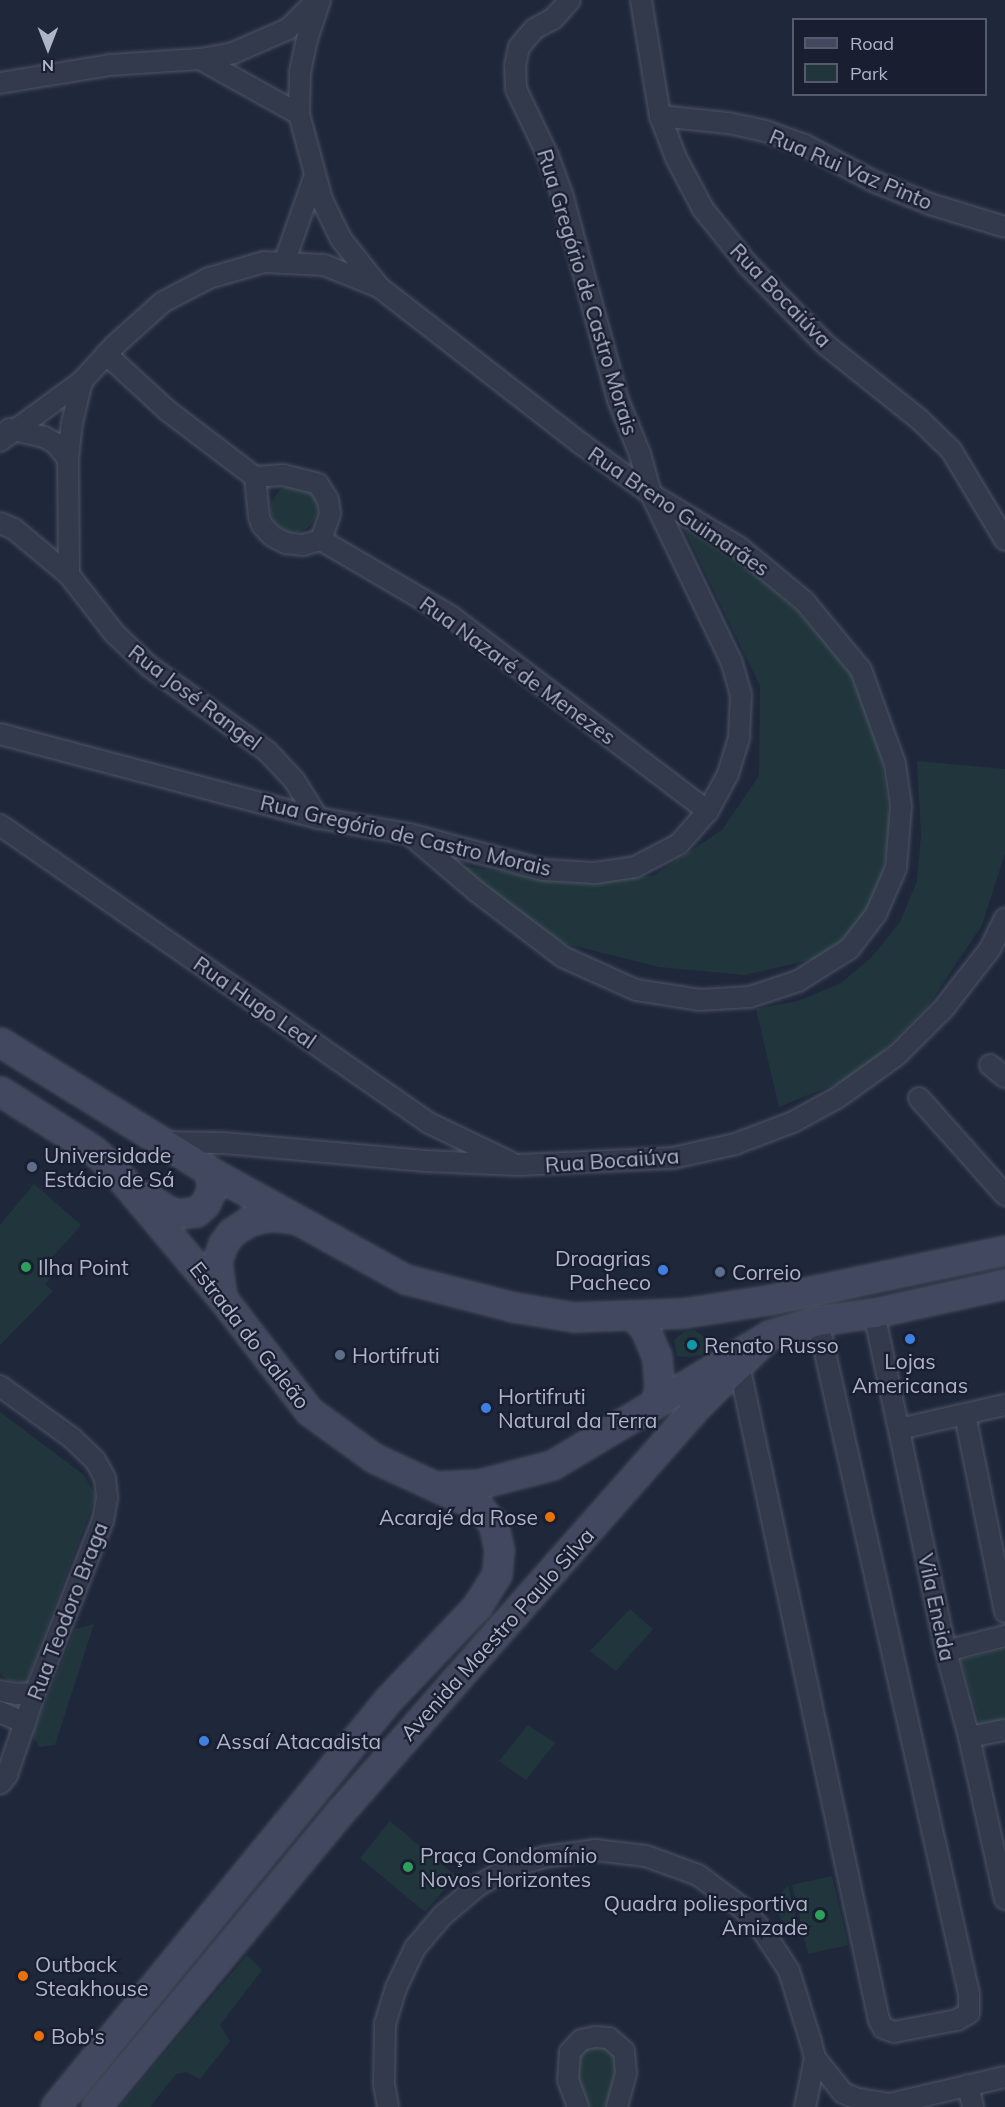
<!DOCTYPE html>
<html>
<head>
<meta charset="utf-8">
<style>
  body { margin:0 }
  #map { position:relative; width:1005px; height:2107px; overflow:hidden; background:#1f283b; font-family:Mulish,sans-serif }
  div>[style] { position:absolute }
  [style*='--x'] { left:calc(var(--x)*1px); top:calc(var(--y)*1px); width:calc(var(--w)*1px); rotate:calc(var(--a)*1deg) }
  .green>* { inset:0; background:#21363c }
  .round { border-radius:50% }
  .roads { filter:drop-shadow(0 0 2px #4e5566) drop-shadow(0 0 2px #4e5566) }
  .minor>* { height:20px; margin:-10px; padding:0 10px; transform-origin:10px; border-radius:10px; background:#333a4b }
  .secondary>* { height:27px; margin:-13.5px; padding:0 13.5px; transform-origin:13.5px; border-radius:13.5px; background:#41485f }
  .dots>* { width:16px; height:16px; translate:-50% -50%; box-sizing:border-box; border:3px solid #191f30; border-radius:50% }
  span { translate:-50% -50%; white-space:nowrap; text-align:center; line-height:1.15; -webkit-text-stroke:4.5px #191f30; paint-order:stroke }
  .street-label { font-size:21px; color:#aeb5c8 }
  .poi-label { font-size:21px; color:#aeb5c8 }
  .left { translate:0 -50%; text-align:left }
  .right { translate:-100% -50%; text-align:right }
  .legend { position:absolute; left:792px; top:18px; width:195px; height:78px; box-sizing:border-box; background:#191f30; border:2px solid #555b6d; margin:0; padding:8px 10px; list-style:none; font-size:18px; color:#aeb5c8 }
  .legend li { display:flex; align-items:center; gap:12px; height:30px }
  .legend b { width:30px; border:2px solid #555b6d }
  .north { position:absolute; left:18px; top:18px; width:60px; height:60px; -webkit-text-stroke:4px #191f30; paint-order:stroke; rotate:180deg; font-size:16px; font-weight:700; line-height:24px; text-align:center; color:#aeb5c8 }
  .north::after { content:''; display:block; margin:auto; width:21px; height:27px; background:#aeb5c8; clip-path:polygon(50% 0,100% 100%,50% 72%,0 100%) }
</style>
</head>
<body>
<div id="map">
  <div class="green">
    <div class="round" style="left:271px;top:486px;width:46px;height:46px"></div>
    <div style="clip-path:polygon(684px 529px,727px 551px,796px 609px,853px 674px,880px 747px,890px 822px,881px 885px,860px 924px,823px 957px,745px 975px,659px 967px,563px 943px,449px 864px,561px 881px,653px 876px,722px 830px,759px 776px,760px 686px)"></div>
    <div style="clip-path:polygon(917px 761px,1005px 769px,1005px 853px,982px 925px,928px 1006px,860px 1074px,779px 1107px,756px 1009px,798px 1001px,841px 983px,871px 958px,900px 922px,917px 881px,921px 835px)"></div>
    <div style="clip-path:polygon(34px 1184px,81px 1225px,48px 1262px,57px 1271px,45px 1284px,53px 1291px,0 1345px,0 1225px)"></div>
    <div style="clip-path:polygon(694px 1330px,705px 1337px,706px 1349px,702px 1355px,690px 1357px,677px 1356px,674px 1340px,684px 1332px)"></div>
    <div style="clip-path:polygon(0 1412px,84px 1475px,96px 1496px,26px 1683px,8px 1680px,0 1674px)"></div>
    <div style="clip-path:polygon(630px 1609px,653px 1629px,616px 1671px,590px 1651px)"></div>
    <div style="clip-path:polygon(94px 1624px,55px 1745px,40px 1747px,32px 1736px,75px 1629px)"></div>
    <div style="clip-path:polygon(1005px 1648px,1005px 1721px,981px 1727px,961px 1660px)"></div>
    <div style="clip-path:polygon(528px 1725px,555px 1743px,526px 1780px,499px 1761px)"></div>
    <div style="clip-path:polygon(390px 1821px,456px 1876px,425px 1912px,360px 1858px)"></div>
    <div style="clip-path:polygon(832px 1876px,848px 1945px,808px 1954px,792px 1885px)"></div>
    <div style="clip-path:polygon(788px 1885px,800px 1938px,781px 1919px,774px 1903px)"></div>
    <div style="clip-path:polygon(247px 1955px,262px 1970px,220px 2025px,230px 2041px,200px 2079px,186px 2072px,176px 2074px,150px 2107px,119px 2107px)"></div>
    <div style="clip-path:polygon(597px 2045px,607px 2048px,616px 2058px,617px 2074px,606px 2107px,589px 2107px,577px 2079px,578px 2058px,585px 2049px)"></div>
  </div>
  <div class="roads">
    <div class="minor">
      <div style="--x:320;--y:0;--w:41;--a:108.4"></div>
      <div style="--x:307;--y:39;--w:34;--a:102"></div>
      <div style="--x:300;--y:72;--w:42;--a:91.4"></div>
      <div style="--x:299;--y:114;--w:89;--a:75"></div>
      <div style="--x:322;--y:200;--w:43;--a:64"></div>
      <div style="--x:341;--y:239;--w:61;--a:51.6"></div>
      <div style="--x:379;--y:287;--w:258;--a:37.8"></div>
      <div style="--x:583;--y:445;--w:84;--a:35.8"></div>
      <div style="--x:651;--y:494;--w:104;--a:31.2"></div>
      <div style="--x:740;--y:548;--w:85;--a:39.7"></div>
      <div style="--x:805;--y:602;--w:88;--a:50.5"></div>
      <div style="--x:861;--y:670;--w:100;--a:70.1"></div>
      <div style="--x:895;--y:764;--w:42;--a:81.9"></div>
      <div style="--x:901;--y:806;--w:62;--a:94.6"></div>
      <div style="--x:896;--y:868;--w:50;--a:113.5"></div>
      <div style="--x:876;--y:914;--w:44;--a:127.6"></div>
      <div style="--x:849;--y:949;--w:60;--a:147.9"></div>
      <div style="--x:798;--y:981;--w:51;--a:161.6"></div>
      <div style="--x:750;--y:997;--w:50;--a:176.6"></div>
      <div style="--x:700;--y:1000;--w:65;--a:-171.1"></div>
      <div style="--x:636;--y:990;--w:80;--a:-155.7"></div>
      <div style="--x:563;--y:957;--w:109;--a:-142.8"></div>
      <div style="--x:476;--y:891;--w:88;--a:-139.6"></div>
      <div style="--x:641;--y:0;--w:118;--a:80.7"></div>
      <div style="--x:660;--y:116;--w:45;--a:69.1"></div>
      <div style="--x:676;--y:158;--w:58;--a:62.1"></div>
      <div style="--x:703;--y:209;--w:72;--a:51.2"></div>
      <div style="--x:748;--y:265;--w:110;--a:45.7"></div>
      <div style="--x:825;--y:344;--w:120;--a:38.6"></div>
      <div style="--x:919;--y:419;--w:45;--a:44.1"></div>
      <div style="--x:951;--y:450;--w:105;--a:59"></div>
      <div style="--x:200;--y:59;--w:34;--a:-10"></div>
      <div style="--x:233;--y:53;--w:60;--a:-23.6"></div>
      <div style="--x:288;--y:29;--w:41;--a:-45"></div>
      <div style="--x:0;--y:83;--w:111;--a:-9.3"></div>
      <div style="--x:110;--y:65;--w:90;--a:-3.8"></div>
      <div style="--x:200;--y:59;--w:113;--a:29.1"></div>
      <div style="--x:660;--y:116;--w:68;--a:5.9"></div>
      <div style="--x:728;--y:123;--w:38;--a:12"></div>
      <div style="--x:765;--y:131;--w:42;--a:19.3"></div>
      <div style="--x:805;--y:145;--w:79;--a:27.9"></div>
      <div style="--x:875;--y:182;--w:59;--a:21.8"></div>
      <div style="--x:930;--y:204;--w:78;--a:17"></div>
      <div style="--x:284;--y:263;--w:93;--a:-70.6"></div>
      <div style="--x:106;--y:354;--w:84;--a:42.6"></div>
      <div style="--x:168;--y:411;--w:109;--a:37.2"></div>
      <div style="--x:255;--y:477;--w:28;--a:-4"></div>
      <div style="--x:283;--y:475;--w:36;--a:14"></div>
      <div style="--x:318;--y:484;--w:19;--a:58"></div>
      <div style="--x:328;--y:500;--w:14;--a:82"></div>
      <div style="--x:330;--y:514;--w:28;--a:109"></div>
      <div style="--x:9;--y:429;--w:36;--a:13"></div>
      <div style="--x:44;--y:437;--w:13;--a:29"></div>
      <div style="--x:55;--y:443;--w:21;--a:51"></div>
      <div style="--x:0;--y:441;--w:102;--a:-36.2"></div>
      <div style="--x:255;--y:477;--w:40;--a:84.3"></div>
      <div style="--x:259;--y:517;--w:9;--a:69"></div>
      <div style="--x:262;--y:525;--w:15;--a:48"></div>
      <div style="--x:272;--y:536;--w:16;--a:27"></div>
      <div style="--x:286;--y:543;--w:17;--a:7"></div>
      <div style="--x:303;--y:545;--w:19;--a:-16"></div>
      <div style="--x:321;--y:540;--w:152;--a:30.4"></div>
      <div style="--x:452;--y:617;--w:321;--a:37.2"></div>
      <div style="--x:0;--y:523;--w:15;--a:23"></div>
      <div style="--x:14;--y:529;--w:72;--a:39.9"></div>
      <div style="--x:0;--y:734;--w:329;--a:14.8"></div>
      <div style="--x:318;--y:818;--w:92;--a:10"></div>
      <div style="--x:409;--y:834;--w:139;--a:15"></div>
      <div style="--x:543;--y:870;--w:52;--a:3.3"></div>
      <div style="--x:595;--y:873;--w:40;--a:-8.5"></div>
      <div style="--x:635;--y:867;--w:50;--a:-27.6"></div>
      <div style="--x:679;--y:844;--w:44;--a:-48.7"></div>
      <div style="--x:708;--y:811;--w:42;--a:-61.6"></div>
      <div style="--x:728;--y:774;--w:39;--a:-73"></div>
      <div style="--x:739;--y:737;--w:42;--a:-87.3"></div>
      <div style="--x:741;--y:695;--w:35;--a:-106"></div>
      <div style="--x:731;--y:661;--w:185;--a:-115.6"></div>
      <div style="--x:651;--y:494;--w:41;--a:-105.4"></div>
      <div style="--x:640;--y:454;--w:58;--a:-112.2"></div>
      <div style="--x:618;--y:400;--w:210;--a:-105.2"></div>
      <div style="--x:563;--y:197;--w:44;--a:-110.1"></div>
      <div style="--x:548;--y:156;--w:74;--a:-115.5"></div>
      <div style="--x:516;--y:89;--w:23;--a:-92"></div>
      <div style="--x:515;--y:66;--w:19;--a:-78"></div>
      <div style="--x:519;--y:47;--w:23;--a:-50"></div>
      <div style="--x:534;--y:29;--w:21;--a:-28"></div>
      <div style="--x:553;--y:19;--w:25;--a:-48"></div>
      <div style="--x:318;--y:818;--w:45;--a:-122.3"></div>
      <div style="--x:294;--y:780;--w:38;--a:-133"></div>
      <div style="--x:268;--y:752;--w:145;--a:-144.2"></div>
      <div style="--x:150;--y:667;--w:48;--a:-136.7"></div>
      <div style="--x:115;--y:634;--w:75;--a:-127.9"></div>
      <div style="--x:69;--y:575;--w:116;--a:-90.5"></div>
      <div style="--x:68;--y:459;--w:36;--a:-84"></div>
      <div style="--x:72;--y:423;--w:43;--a:-76.6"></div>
      <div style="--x:82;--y:381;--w:49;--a:-47.5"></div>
      <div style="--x:115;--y:345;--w:64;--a:-41.9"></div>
      <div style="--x:163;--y:302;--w:52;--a:-27.6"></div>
      <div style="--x:209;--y:278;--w:57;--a:-16.2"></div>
      <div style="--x:264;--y:262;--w:60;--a:2.9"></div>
      <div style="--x:324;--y:265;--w:59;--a:21.8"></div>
      <div style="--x:0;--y:825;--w:522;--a:34.79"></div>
      <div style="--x:429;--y:1123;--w:90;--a:25.7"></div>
      <div style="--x:990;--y:1065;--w:19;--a:39"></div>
      <div style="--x:919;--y:1098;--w:130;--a:48.4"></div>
      <div style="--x:163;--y:1142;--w:61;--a:0.9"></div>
      <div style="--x:224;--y:1143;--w:202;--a:5.1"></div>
      <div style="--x:425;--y:1161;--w:93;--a:2.5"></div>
      <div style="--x:518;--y:1165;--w:155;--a:-2.6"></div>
      <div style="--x:673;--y:1158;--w:64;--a:-12.7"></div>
      <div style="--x:735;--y:1144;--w:62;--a:-20.8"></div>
      <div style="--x:793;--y:1122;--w:50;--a:-28.6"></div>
      <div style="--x:837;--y:1098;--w:74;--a:-35.6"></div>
      <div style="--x:897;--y:1055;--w:66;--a:-45"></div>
      <div style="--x:944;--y:1008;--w:75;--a:-52.1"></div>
      <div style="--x:990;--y:949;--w:34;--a:-64"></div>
      <div style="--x:874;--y:1313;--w:346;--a:78"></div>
      <div style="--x:946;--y:1651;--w:89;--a:75"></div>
      <div style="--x:969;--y:1737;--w:166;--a:77.5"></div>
      <div style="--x:739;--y:1365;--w:670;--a:77.94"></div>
      <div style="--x:879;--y:2020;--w:9;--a:63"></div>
      <div style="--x:883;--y:2028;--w:12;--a:20"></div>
      <div style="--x:894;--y:2032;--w:64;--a:-10.8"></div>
      <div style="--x:957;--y:2020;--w:14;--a:-30"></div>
      <div style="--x:969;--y:2013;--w:19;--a:-90"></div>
      <div style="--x:969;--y:1994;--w:690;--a:-102.65"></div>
      <div style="--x:0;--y:1386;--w:89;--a:35.8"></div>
      <div style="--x:72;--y:1438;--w:32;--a:44"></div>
      <div style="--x:95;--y:1460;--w:21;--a:61"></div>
      <div style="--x:105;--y:1478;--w:20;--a:84"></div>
      <div style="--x:107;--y:1498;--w:22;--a:100"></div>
      <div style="--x:103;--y:1520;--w:186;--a:111.5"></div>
      <div style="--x:35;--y:1693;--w:87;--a:108.9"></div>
      <div style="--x:7;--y:1775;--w:11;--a:128"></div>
      <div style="--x:965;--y:1415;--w:201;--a:78.5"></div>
      <div style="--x:899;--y:1429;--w:109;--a:-12.8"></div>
      <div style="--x:946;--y:1651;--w:61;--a:-14.3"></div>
      <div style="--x:0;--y:1691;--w:17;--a:10"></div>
      <div style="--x:17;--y:1694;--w:18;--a:-3"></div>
      <div style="--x:0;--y:1712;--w:27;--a:24"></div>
      <div style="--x:969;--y:1737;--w:37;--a:-11"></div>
      <div style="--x:815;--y:2058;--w:45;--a:51.3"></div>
      <div style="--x:843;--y:2093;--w:16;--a:22"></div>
      <div style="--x:858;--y:2099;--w:30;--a:9"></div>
      <div style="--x:968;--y:2085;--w:23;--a:77"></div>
      <div style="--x:388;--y:2107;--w:23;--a:-100"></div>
      <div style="--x:384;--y:2084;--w:60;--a:-89"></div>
      <div style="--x:385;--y:2024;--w:38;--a:-73"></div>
      <div style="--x:396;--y:1988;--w:44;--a:-64.6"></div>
      <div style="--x:415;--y:1948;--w:42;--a:-49.8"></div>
      <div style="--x:442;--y:1916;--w:48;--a:-40"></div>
      <div style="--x:479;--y:1885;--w:38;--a:-29"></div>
      <div style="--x:512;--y:1867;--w:34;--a:-17"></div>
      <div style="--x:544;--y:1857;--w:51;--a:-7.8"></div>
      <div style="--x:595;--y:1850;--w:51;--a:6.7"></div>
      <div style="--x:646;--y:1856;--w:55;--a:20.1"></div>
      <div style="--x:698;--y:1875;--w:54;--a:36.7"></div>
      <div style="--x:741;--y:1907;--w:36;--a:48"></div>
      <div style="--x:765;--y:1934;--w:44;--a:57"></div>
      <div style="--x:789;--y:1971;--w:74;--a:72.8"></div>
      <div style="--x:811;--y:2042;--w:16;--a:76"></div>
      <div style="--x:815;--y:2058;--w:50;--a:101.5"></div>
      <div style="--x:578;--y:2107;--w:29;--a:-110"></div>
      <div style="--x:568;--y:2080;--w:28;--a:-86"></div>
      <div style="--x:570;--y:2052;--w:16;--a:-47"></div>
      <div style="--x:581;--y:2040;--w:14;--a:-12"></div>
      <div style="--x:595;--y:2037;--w:14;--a:4"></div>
      <div style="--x:609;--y:2038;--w:20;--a:41"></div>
      <div style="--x:624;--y:2051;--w:22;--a:85"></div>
      <div style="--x:626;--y:2073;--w:35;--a:105"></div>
      <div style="--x:877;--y:2107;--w:131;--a:-13.2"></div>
    </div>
    <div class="secondary">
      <div style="--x:0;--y:1042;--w:248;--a:31.6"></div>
      <div style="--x:211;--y:1172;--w:222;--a:28.9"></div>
      <div style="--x:405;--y:1279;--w:112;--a:14.5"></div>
      <div style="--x:513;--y:1307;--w:62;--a:9.3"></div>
      <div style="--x:574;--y:1317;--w:109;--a:-2.1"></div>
      <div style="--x:683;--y:1313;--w:91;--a:-8.8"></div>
      <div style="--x:773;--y:1299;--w:237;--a:-11.9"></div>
      <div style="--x:0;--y:1091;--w:110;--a:32.4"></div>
      <div style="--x:93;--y:1150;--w:25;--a:42"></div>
      <div style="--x:112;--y:1167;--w:171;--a:50"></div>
      <div style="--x:222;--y:1298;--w:143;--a:52.4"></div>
      <div style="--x:309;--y:1411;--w:80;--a:35.9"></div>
      <div style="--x:374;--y:1458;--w:115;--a:24.8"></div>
      <div style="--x:478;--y:1506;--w:23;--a:49"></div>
      <div style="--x:493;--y:1523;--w:28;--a:77"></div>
      <div style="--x:499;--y:1550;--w:24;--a:95"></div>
      <div style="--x:497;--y:1574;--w:38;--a:122"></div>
      <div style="--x:477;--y:1606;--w:131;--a:133.5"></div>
      <div style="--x:387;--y:1701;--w:524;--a:129.27"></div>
      <div style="--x:147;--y:1197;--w:31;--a:33"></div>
      <div style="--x:173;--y:1214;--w:23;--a:-5"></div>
      <div style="--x:196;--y:1212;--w:12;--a:-42"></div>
      <div style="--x:205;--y:1204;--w:14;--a:-65"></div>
      <div style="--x:211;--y:1191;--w:19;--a:-90"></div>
      <div style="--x:222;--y:1298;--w:37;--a:-98"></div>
      <div style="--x:217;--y:1261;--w:18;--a:-71"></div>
      <div style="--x:223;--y:1244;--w:14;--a:-54"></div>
      <div style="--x:231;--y:1233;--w:22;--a:-34"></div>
      <div style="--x:249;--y:1221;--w:22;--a:-13"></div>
      <div style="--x:270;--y:1216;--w:24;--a:7"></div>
      <div style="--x:635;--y:1317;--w:16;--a:50"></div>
      <div style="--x:645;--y:1329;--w:30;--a:67"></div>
      <div style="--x:657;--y:1357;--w:31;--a:86"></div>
      <div style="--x:659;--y:1388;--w:15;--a:101"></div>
      <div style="--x:439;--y:1486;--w:40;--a:-2.9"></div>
      <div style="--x:479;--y:1484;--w:75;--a:-14.6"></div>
      <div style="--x:552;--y:1465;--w:253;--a:-30.9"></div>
      <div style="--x:769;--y:1335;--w:51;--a:-15.9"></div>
      <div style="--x:818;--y:1321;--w:57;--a:-8.1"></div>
      <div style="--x:874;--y:1313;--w:134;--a:-12.5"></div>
      <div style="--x:96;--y:2107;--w:384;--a:-50.4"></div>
      <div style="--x:341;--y:1811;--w:169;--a:-48.8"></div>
      <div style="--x:452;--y:1684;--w:376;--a:-48.6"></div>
      <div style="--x:701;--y:1402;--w:95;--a:-44.6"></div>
    </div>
  </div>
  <div class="dots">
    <div style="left:32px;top:1167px;background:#5c6f8a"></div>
    <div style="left:26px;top:1267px;background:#2e9e5b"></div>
    <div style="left:663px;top:1270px;background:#3f7fe0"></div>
    <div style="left:720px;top:1272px;background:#5c6f8a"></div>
    <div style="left:910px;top:1339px;background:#3f7fe0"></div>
    <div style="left:692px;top:1345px;background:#0f9aa8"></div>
    <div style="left:340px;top:1355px;background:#5c6f8a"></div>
    <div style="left:486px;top:1408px;background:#3f7fe0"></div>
    <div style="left:550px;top:1517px;background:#e8710a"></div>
    <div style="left:204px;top:1741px;background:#3f7fe0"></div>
    <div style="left:408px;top:1867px;background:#2e9e5b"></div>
    <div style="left:820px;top:1915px;background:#2e9e5b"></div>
    <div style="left:23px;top:1976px;background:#e8710a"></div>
    <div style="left:39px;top:2036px;background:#e8710a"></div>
  </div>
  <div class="street-label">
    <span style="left:851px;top:169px;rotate:23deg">Rua Rui Vaz Pinto</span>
    <span style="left:588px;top:292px;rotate:73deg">Rua Gregório de Castro Morais</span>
    <span style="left:781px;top:295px;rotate:46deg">Rua Bocaiúva</span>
    <span style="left:679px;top:511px;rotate:34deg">Rua Breno Guimarães</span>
    <span style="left:518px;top:670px;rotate:36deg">Rua Nazaré de Menezes</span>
    <span style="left:195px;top:697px;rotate:37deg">Rua José Rangel</span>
    <span style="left:406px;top:835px;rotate:13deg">Rua Gregório de Castro Morais</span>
    <span style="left:255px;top:1002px;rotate:35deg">Rua Hugo Leal</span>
    <span style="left:612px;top:1160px;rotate:-4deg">Rua Bocaiúva</span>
    <span style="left:250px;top:1335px;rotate:52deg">Estrada do Galeão</span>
    <span style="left:937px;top:1607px;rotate:78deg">Vila Eneida</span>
    <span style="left:67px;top:1611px;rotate:-69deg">Rua Teodoro Braga</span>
    <span style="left:497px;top:1634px;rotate:-48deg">Avenida Maestro Paulo Silva</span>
  </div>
  <div class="poi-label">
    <span class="left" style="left:44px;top:1167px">Universidade<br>Estácio de Sá</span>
    <span class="right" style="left:651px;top:1270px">Droagrias<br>Pacheco</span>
    <span class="left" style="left:38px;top:1267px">Ilha Point</span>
    <span class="left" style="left:732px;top:1272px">Correio</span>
    <span class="left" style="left:704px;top:1345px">Renato Russo</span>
    <span class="left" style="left:352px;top:1355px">Hortifruti</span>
    <span style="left:910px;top:1373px">Lojas<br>Americanas</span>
    <span class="left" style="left:498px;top:1408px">Hortifruti<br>Natural da Terra</span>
    <span class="right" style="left:538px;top:1517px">Acarajé da Rose</span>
    <span class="left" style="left:216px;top:1741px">Assaí Atacadista</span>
    <span class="left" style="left:420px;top:1867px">Praça Condomínio<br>Novos Horizontes</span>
    <span class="right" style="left:808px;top:1915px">Quadra poliesportiva<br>Amizade</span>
    <span class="left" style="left:35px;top:1976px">Outback<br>Steakhouse</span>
    <span class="left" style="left:51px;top:2036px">Bob's</span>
  </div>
  <ul class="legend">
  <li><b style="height:8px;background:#41485f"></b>Road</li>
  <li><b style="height:16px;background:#21363c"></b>Park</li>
  </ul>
  <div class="north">N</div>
</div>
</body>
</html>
